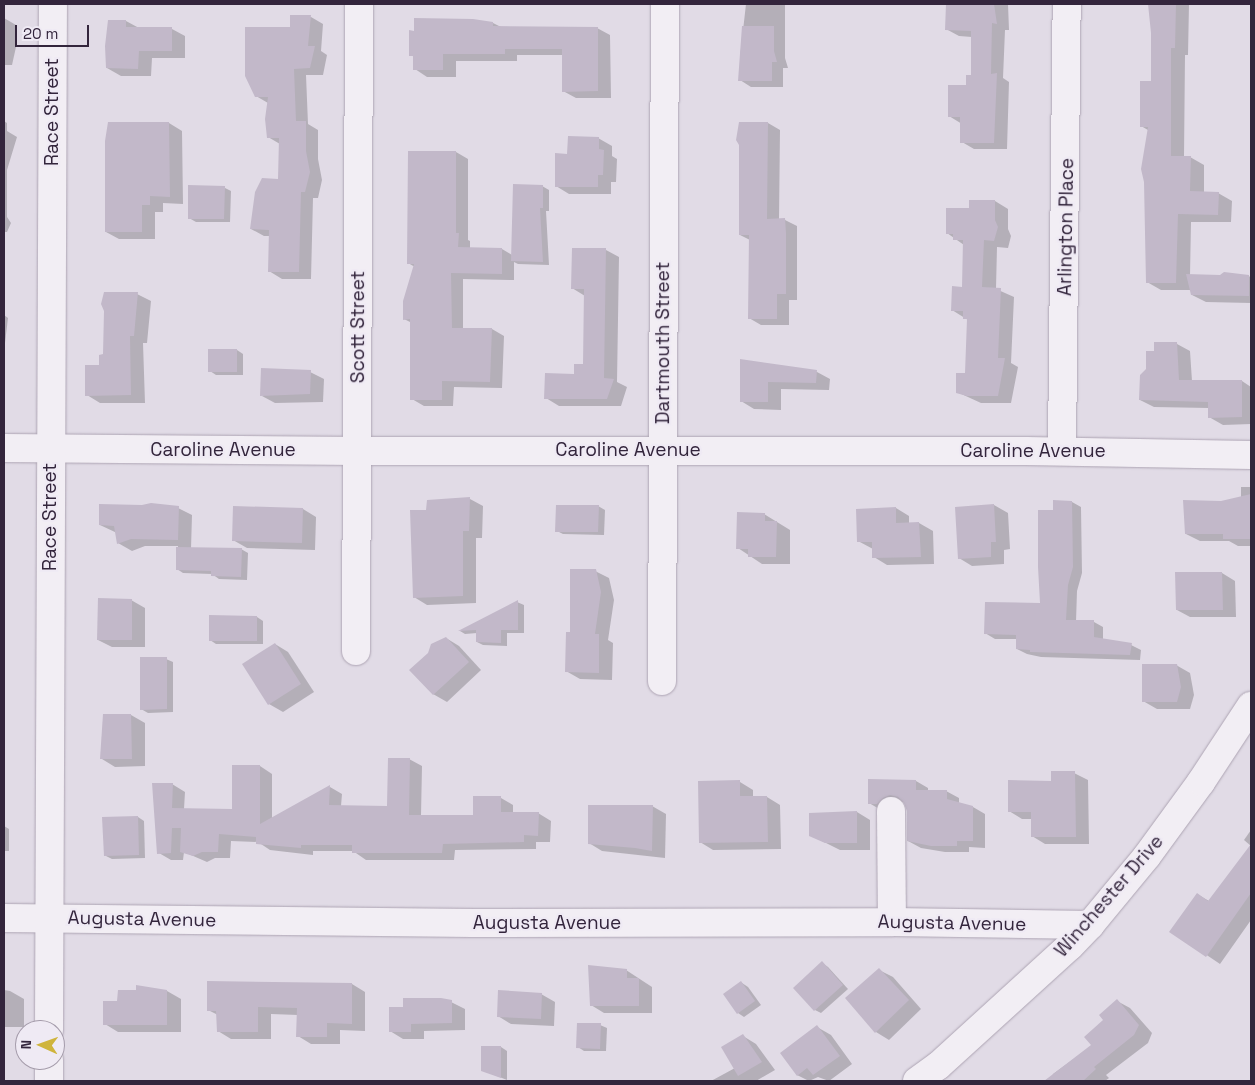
<!DOCTYPE html>
<html>
<head>
<meta charset="utf-8">
<style>
  body { margin:0 }
  #map { position:relative; width:1255px; height:1085px; overflow:hidden; background:#e1dbe6; font-family:"Space Grotesk",sans-serif }
  div>[style] { position:absolute }
  [style*='--x'] { left:calc(var(--x)*1px); top:calc(var(--y)*1px); width:calc(var(--w)*1px); rotate:calc(var(--a)*1deg) }
  .shadow>* { inset:0; background:#0003 }
  .building>* { inset:0; background:#c2b8c9 }
  .roads { filter:drop-shadow(0 0 1px #ada4b3) drop-shadow(0 0 1px #ada4b3) }
  .minor>* { height:28px; margin:-14px; padding:0 14px; transform-origin:14px; border-radius:14px; background:#f2eef4 }
  span { translate:-50% -50%; white-space:nowrap; text-align:center; line-height:1.15; -webkit-text-stroke:4.5px #efeaf4; paint-order:stroke }
  .street-label { font-size:19px; color:#33253c }
  .frame { position:absolute; inset:0; border:5px solid #33253c; pointer-events:none }
  .north { position:absolute; left:15px; top:1020px; width:50px; height:50px; box-sizing:border-box; background:#efeaf4; border:1px solid #a49baa; border-radius:50%; rotate:272deg; font-size:14px; font-weight:700; line-height:20px; text-align:center; color:#33253c }
  .north::after { content:''; display:block; margin:auto; width:18px; height:22px; background:#cfb43c; clip-path:polygon(50% 0,100% 100%,50% 72%,0 100%) }
  .scale { position:absolute; left:15px; top:25px; width:74px; height:22px; box-sizing:border-box; border:2px solid #33253c; border-top:0; padding-left:6px; font-size:15px; line-height:18px; white-space:nowrap; color:#33253c; -webkit-text-stroke:4px #efeaf4; paint-order:stroke }
</style>
</head>
<body>
<div id="map">
  <div class="shadow">
    <div style="clip-path:polygon(746px 4px,785px 4px,785px 58px,788px 68px,783px 68px,783px 87px,751px 87px,740px 80px,740px 57px)"></div>
    <div style="clip-path:polygon(947px 4px,1008px 4px,1009px 30px,1005px 30px,1003px 78px,1009px 82px,1007px 149px,974px 149px,962px 142px,962px 124px,949px 116px,972px 77px,972px 37px,959px 36px,946px 29px)"></div>
    <div style="clip-path:polygon(1149px 4px,1189px 4px,1188px 55px,1185px 55px,1184px 157px,1190px 157px,1204px 165px,1204px 192px,1218px 193px,1232px 201px,1231px 222px,1191px 222px,1190px 276px,1249px 276px,1251px 278px,1251px 303px,1206px 302px,1192px 295px,1191px 290px,1161px 290px,1147px 282px,1148px 130px,1141px 126px,1152px 82px,1152px 33px)"></div>
    <div style="clip-path:polygon(291px 17px,311px 17px,323px 24px,321px 51px,327px 55px,323px 75px,306px 75px,308px 124px,318px 130px,318px 159px,322px 180px,318px 198px,313px 198px,311px 279px,282px 279px,269px 271px,270px 236px,264px 236px,251px 229px,279px 180px,280px 144px,268px 137px,268px 103px,256px 96px,291px 28px)"></div>
    <div style="clip-path:polygon(4px 18px,16px 25px,16px 47px,12px 65px,4px 65px)"></div>
    <div style="clip-path:polygon(109px 21px,126px 21px,139px 28px,172px 29px,185px 36px,185px 58px,152px 58px,151px 76px,121px 76px,107px 68px)"></div>
    <div style="clip-path:polygon(493px 23px,501px 27px,597px 28px,610px 35px,611px 98px,576px 98px,563px 91px,563px 55px,517px 55px,517px 61px,456px 61px,456px 77px,427px 77px,415px 69px,415px 57px,410px 55px)"></div>
    <div style="clip-path:polygon(4px 121px,7px 123px,7px 131px,17px 137px,7px 170px,7px 217px,11px 223px,7px 232px,4px 232px)"></div>
    <div style="clip-path:polygon(169px 123px,182px 131px,183px 204px,163px 203px,163px 212px,155px 212px,155px 239px,119px 239px,106px 232px)"></div>
    <div style="clip-path:polygon(768px 123px,780px 130px,779px 220px,785px 220px,797px 226px,797px 300px,789px 300px,789px 325px,761px 325px,749px 318px,750px 240px,740px 235px)"></div>
    <div style="clip-path:polygon(598px 138px,612px 146px,612px 156px,617px 159px,616px 182px,611px 182px,611px 194px,569px 194px,556px 186px,569px 155px)"></div>
    <div style="clip-path:polygon(456px 152px,468px 159px,468px 240px,470px 241px,470px 249px,502px 249px,512px 255px,542px 186px,549px 190px,549px 211px,546px 211px,549px 265px,518px 264px,514px 262px,514px 280px,463px 279px,463px 329px,492px 329px,504px 336px,502px 388px,454px 387px,453px 406px,424px 406px,412px 399px,412px 323px,404px 319px,415px 267px,408px 263px)"></div>
    <div style="clip-path:polygon(225px 188px,231px 191px,230px 222px,196px 222px,189px 218px)"></div>
    <div style="clip-path:polygon(995px 201px,1008px 209px,1008px 229px,1011px 236px,1008px 248px,997px 247px,996px 289px,1014px 297px,1011px 363px,1018px 367px,1011px 403px,981px 403px,957px 392px,967px 375px,968px 320px,952px 310px,963px 288px,964px 245px,947px 233px,970px 210px)"></div>
    <div style="clip-path:polygon(606px 250px,619px 257px,617px 382px,627px 387px,621px 406px,559px 406px,546px 398px,585px 366px,585px 296px,572px 288px)"></div>
    <div style="clip-path:polygon(137px 294px,151px 301px,147px 343px,143px 343px,145px 403px,100px 403px,87px 395px,104px 355px)"></div>
    <div style="clip-path:polygon(4px 315px,8px 318px,5px 343px,4px 343px)"></div>
    <div style="clip-path:polygon(1177px 344px,1190px 351px,1192px 381px,1242px 381px,1251px 387px,1251px 424px,1223px 425px,1209px 417px,1209px 408px,1154px 407px,1140px 400px,1147px 369px,1155px 352px)"></div>
    <div style="clip-path:polygon(237px 350px,243px 354px,243px 375px,216px 375px,210px 371px)"></div>
    <div style="clip-path:polygon(741px 361px,817px 372px,830px 379px,829px 390px,781px 389px,781px 410px,754px 409px,741px 401px)"></div>
    <div style="clip-path:polygon(310px 372px,324px 379px,323px 402px,275px 403px,262px 396px)"></div>
    <div style="clip-path:polygon(1241px 487px,1251px 487px,1251px 546px,1238px 546px,1229px 541px,1200px 541px,1186px 534px,1221px 502px,1241px 498px)"></div>
    <div style="clip-path:polygon(470px 499px,483px 506px,482px 538px,476px 538px,476px 603px,427px 605px,414px 597px,427px 511px)"></div>
    <div style="clip-path:polygon(1072px 502px,1081px 507px,1082px 573px,1077px 591px,1076px 622px,1094px 622px,1103px 627px,1103px 639px,1131px 645px,1141px 650px,1140px 660px,1041px 657px,1027px 654px,1017px 649px,1017px 639px,995px 639px,985px 633px,1042px 604px,1054px 511px)"></div>
    <div style="clip-path:polygon(994px 505px,1008px 513px,1010px 549px,1004px 550px,1004px 564px,972px 566px,959px 558px,956px 508px)"></div>
    <div style="clip-path:polygon(598px 506px,605px 510px,604px 535px,563px 534px,557px 531px)"></div>
    <div style="clip-path:polygon(178px 508px,192px 515px,191px 549px,241px 549px,248px 553px,247px 580px,219px 579px,212px 574px,183px 573px,177px 569px,178px 546px,145px 546px,132px 551px,118px 543px,117px 533px,100px 525px)"></div>
    <div style="clip-path:polygon(896px 508px,909px 516px,909px 523px,919px 523px,933px 531px,934px 564px,887px 565px,874px 557px,873px 549px,858px 541px)"></div>
    <div style="clip-path:polygon(303px 509px,316px 517px,315px 550px,247px 548px,233px 540px)"></div>
    <div style="clip-path:polygon(764px 514px,790px 530px,790px 564px,762px 564px,738px 548px)"></div>
    <div style="clip-path:polygon(595px 571px,609px 578px,614px 600px,608px 640px,613px 643px,612px 680px,580px 679px,566px 671px,571px 633px)"></div>
    <div style="clip-path:polygon(1222px 573px,1235px 581px,1236px 617px,1190px 617px,1177px 610px)"></div>
    <div style="clip-path:polygon(131px 600px,145px 608px,145px 647px,112px 647px,98px 640px)"></div>
    <div style="clip-path:polygon(517px 602px,524px 605px,524px 633px,507px 633px,507px 646px,483px 645px,477px 642px,477px 633px,465px 634px,460px 631px)"></div>
    <div style="clip-path:polygon(210px 617px,257px 617px,263px 621px,263px 644px,216px 644px,210px 640px)"></div>
    <div style="clip-path:polygon(446px 638px,459px 646px,481px 670px,447px 702px,433px 694px)"></div>
    <div style="clip-path:polygon(275px 644px,288px 652px,314px 692px,283px 712px,269px 704px)"></div>
    <div style="clip-path:polygon(166px 659px,173px 662px,173px 712px,148px 713px,141px 709px)"></div>
    <div style="clip-path:polygon(1176px 665px,1190px 673px,1194px 695px,1190px 709px,1157px 709px,1143px 701px)"></div>
    <div style="clip-path:polygon(105px 715px,131px 715px,145px 723px,145px 766px,115px 767px,102px 759px)"></div>
    <div style="clip-path:polygon(409px 759px,422px 766px,421px 816px,474px 817px,501px 798px,513px 805px,513px 813px,538px 813px,551px 821px,550px 842px,536px 842px,536px 849px,455px 850px,454px 860px,366px 860px,353px 851px,313px 851px,313px 855px,270px 850px,258px 842px,231px 841px,230px 858px,215px 858px,207px 862px,184px 852px,183px 860px,171px 860px,159px 853px,172px 784px,185px 792px,184px 809px,233px 810px,260px 766px,272px 774px,272px 819px,330px 787px,342px 794px,341px 806px,388px 807px)"></div>
    <div style="clip-path:polygon(1074px 773px,1088px 780px,1089px 844px,1045px 844px,1032px 836px,1032px 819px,1022px 819px,1009px 811px,1053px 782px)"></div>
    <div style="clip-path:polygon(916px 781px,928px 788px,928px 791px,946px 791px,959px 798px,959px 803px,973px 807px,985px 814px,985px 848px,969px 847px,969px 852px,945px 852px,921px 848px,908px 841px,908px 811px,904px 802px,881px 810px,869px 803px)"></div>
    <div style="clip-path:polygon(740px 782px,753px 790px,753px 797px,767px 797px,780px 805px,781px 849px,713px 850px,700px 842px)"></div>
    <div style="clip-path:polygon(652px 806px,666px 814px,665px 858px,602px 851px,589px 843px)"></div>
    <div style="clip-path:polygon(857px 812px,870px 820px,870px 850px,840px 850px,810px 835px,810px 814px)"></div>
    <div style="clip-path:polygon(138px 817px,144px 821px,145px 858px,112px 859px,106px 856px,104px 818px)"></div>
    <div style="clip-path:polygon(4px 826px,9px 829px,9px 851px,4px 851px,4px 878px)"></div>
    <div style="clip-path:polygon(1251px 830px,1251px 846px,1244px 840px)"></div>
    <div style="clip-path:polygon(1251px 847px,1251px 920px,1220px 964px,1171px 931px,1197px 894px,1209px 901px)"></div>
    <div style="clip-path:polygon(822px 963px,828px 967px,848px 989px,821px 1013px,815px 1010px)"></div>
    <div style="clip-path:polygon(626px 970px,652px 987px,652px 1013px,604px 1013px,591px 1005px)"></div>
    <div style="clip-path:polygon(879px 970px,893px 977px,921px 1009px,889px 1040px,876px 1032px)"></div>
    <div style="clip-path:polygon(742px 983px,748px 987px,761px 1005px,744px 1017px,738px 1013px)"></div>
    <div style="clip-path:polygon(352px 984px,365px 992px,365px 1031px,340px 1030px,340px 1044px,311px 1044px,298px 1036px,298px 1015px,271px 1014px,271px 1039px,231px 1039px,218px 1031px,218px 1015px,208px 1010px)"></div>
    <div style="clip-path:polygon(4px 990px,10px 991px,24px 999px,24px 1027px,4px 1027px)"></div>
    <div style="clip-path:polygon(167px 991px,181px 999px,181px 1032px,118px 1032px,105px 1024px,118px 1003px)"></div>
    <div style="clip-path:polygon(541px 994px,555px 1002px,554px 1026px,511px 1024px,498px 1016px)"></div>
    <div style="clip-path:polygon(1117px 1001px,1130px 1008px,1152px 1033px,1148px 1043px,1106px 1075px,1109px 1078px,1105px 1081px,1051px 1081px,1053px 1074px,1093px 1045px)"></div>
    <div style="clip-path:polygon(451px 1002px,465px 1009px,465px 1030px,424px 1031px,424px 1039px,403px 1039px,390px 1031px,404px 1009px)"></div>
    <div style="clip-path:polygon(600px 1025px,607px 1028px,606px 1051px,584px 1051px,578px 1047px)"></div>
    <div style="clip-path:polygon(817px 1027px,831px 1035px,852px 1064px,829px 1081px,818px 1077px,809px 1081px,797px 1075px)"></div>
    <div style="clip-path:polygon(743px 1036px,756px 1044px,775px 1070px,756px 1081px,711px 1081px,735px 1068px)"></div>
    <div style="clip-path:polygon(501px 1047px,507px 1051px,507px 1080px,482px 1070px)"></div>
  </div>
  <div class="building">
    <div style="clip-path:polygon(946px 4px,994px 4px,997px 24px,992px 23px,991px 74px,997px 73px,994px 143px,960px 143px,960px 117px,948px 117px,948px 85px,966px 85px,966px 75px,971px 75px,971px 31px,945px 30px)"></div>
    <div style="clip-path:polygon(1148px 4px,1176px 4px,1175px 48px,1171px 48px,1171px 156px,1191px 156px,1190px 191px,1219px 192px,1218px 215px,1178px 214px,1176px 283px,1146px 283px,1144px 182px,1141px 169px,1148px 127px,1140px 127px,1140px 81px,1151px 81px,1151px 33px)"></div>
    <div style="clip-path:polygon(290px 15px,311px 15px,308px 46px,315px 46px,310px 68px,294px 69px,296px 121px,306px 121px,306px 151px,310px 172px,305px 192px,301px 192px,299px 272px,268px 272px,269px 230px,250px 229px,255px 192px,262px 178px,278px 179px,279px 138px,267px 138px,265px 119px,268px 97px,255px 97px,245px 76px,245px 27px,290px 27px)"></div>
    <div style="clip-path:polygon(414px 18px,473px 19px,493px 22px,493px 26px,598px 27px,598px 91px,562px 92px,562px 49px,505px 49px,505px 54px,443px 54px,443px 70px,413px 70px,413px 56px,409px 56px,409px 30px,414px 31px)"></div>
    <div style="clip-path:polygon(108px 20px,126px 20px,126px 27px,172px 27px,172px 51px,139px 51px,138px 69px,106px 68px,105px 46px)"></div>
    <div style="clip-path:polygon(742px 26px,774px 26px,774px 51px,777px 62px,772px 62px,772px 81px,738px 81px)"></div>
    <div style="clip-path:polygon(108px 122px,169px 122px,170px 197px,150px 196px,150px 205px,142px 205px,142px 232px,105px 232px,105px 141px)"></div>
    <div style="clip-path:polygon(739px 122px,768px 122px,767px 219px,785px 218px,786px 233px,786px 294px,777px 294px,777px 319px,748px 319px,749px 235px,739px 235px,739px 145px,736px 140px)"></div>
    <div style="clip-path:polygon(568px 136px,599px 137px,599px 149px,604px 150px,603px 175px,598px 175px,598px 187px,555px 187px,555px 153px,567px 154px)"></div>
    <div style="clip-path:polygon(408px 151px,456px 151px,456px 233px,459px 233px,458px 247px,502px 248px,502px 274px,451px 273px,452px 328px,492px 328px,490px 382px,442px 381px,442px 400px,410px 400px,410px 319px,403px 320px,403px 301px,414px 264px,407px 264px)"></div>
    <div style="clip-path:polygon(513px 184px,543px 185px,543px 208px,540px 208px,543px 262px,511px 261px)"></div>
    <div style="clip-path:polygon(188px 185px,225px 186px,224px 219px,188px 219px)"></div>
    <div style="clip-path:polygon(969px 200px,995px 200px,995px 220px,998px 227px,994px 241px,984px 240px,982px 287px,1001px 288px,998px 358px,1005px 358px,998px 396px,967px 396px,956px 393px,956px 373px,965px 373px,967px 319px,963px 319px,963px 311px,951px 311px,952px 286px,962px 287px,963px 240px,953px 240px,953px 234px,946px 234px,946px 208px,969px 208px)"></div>
    <div style="clip-path:polygon(572px 248px,606px 248px,604px 378px,614px 379px,607px 399px,544px 399px,545px 373px,574px 374px,574px 364px,583px 364px,584px 289px,571px 289px)"></div>
    <div style="clip-path:polygon(1224px 272px,1249px 275px,1249px 296px,1191px 295px,1186px 274px,1220px 275px)"></div>
    <div style="clip-path:polygon(104px 292px,138px 292px,134px 336px,130px 336px,131px 395px,85px 396px,85px 365px,99px 365px,99px 355px,103px 354px,104px 311px,101px 304px)"></div>
    <div style="clip-path:polygon(1154px 342px,1177px 342px,1179px 380px,1242px 380px,1242px 417px,1208px 418px,1208px 402px,1139px 400px,1140px 375px,1146px 369px,1146px 351px,1154px 351px)"></div>
    <div style="clip-path:polygon(208px 349px,237px 349px,237px 372px,208px 372px)"></div>
    <div style="clip-path:polygon(740px 359px,817px 370px,816px 383px,768px 382px,768px 402px,740px 402px)"></div>
    <div style="clip-path:polygon(261px 368px,311px 370px,310px 394px,260px 396px)"></div>
    <div style="clip-path:polygon(1251px 494px,1251px 539px,1223px 539px,1223px 534px,1185px 534px,1183px 500px,1221px 501px)"></div>
    <div style="clip-path:polygon(470px 497px,469px 531px,463px 531px,463px 596px,413px 598px,410px 510px,426px 510px,427px 500px)"></div>
    <div style="clip-path:polygon(1053px 500px,1072px 501px,1073px 567px,1068px 585px,1066px 620px,1094px 620px,1094px 637px,1132px 643px,1130px 655px,1030px 652px,1030px 650px,1016px 649px,1016px 635px,984px 634px,985px 602px,1040px 603px,1038px 567px,1038px 510px,1053px 510px)"></div>
    <div style="clip-path:polygon(151px 503px,179px 506px,178px 540px,131px 539px,117px 544px,114px 526px,99px 525px,99px 504px,142px 505px)"></div>
    <div style="clip-path:polygon(994px 504px,996px 542px,991px 542px,991px 557px,958px 559px,955px 507px)"></div>
    <div style="clip-path:polygon(556px 505px,599px 505px,598px 532px,555px 532px)"></div>
    <div style="clip-path:polygon(233px 506px,303px 508px,302px 543px,232px 541px)"></div>
    <div style="clip-path:polygon(896px 507px,896px 523px,919px 522px,921px 557px,872px 558px,872px 542px,857px 542px,856px 509px)"></div>
    <div style="clip-path:polygon(737px 512px,765px 513px,765px 521px,777px 521px,776px 557px,748px 557px,748px 549px,736px 549px)"></div>
    <div style="clip-path:polygon(176px 547px,242px 548px,241px 577px,211px 576px,211px 571px,176px 570px)"></div>
    <div style="clip-path:polygon(570px 569px,596px 569px,601px 592px,595px 634px,599px 634px,599px 673px,565px 672px,566px 632px,570px 632px)"></div>
    <div style="clip-path:polygon(1175px 572px,1222px 572px,1223px 610px,1176px 610px)"></div>
    <div style="clip-path:polygon(98px 598px,132px 599px,132px 640px,97px 640px)"></div>
    <div style="clip-path:polygon(518px 600px,518px 630px,501px 630px,501px 643px,476px 642px,476px 630px,458px 631px)"></div>
    <div style="clip-path:polygon(209px 615px,257px 616px,257px 641px,209px 641px)"></div>
    <div style="clip-path:polygon(446px 637px,469px 662px,433px 695px,409px 670px,428px 653px,431px 644px)"></div>
    <div style="clip-path:polygon(275px 643px,301px 684px,268px 705px,242px 664px)"></div>
    <div style="clip-path:polygon(140px 657px,167px 657px,167px 709px,140px 710px)"></div>
    <div style="clip-path:polygon(1142px 664px,1177px 664px,1181px 687px,1177px 702px,1142px 702px)"></div>
    <div style="clip-path:polygon(103px 714px,131px 714px,132px 759px,100px 759px)"></div>
    <div style="clip-path:polygon(388px 758px,410px 758px,409px 815px,473px 815px,473px 796px,501px 796px,501px 812px,539px 812px,538px 836px,524px 835px,524px 842px,443px 844px,442px 853px,352px 853px,352px 845px,301px 845px,301px 848px,256px 844px,256px 837px,219px 834px,218px 852px,202px 852px,193px 856px,180px 852px,181px 828px,172px 828px,171px 853px,157px 854px,152px 783px,173px 783px,172px 808px,232px 809px,232px 765px,260px 765px,260px 824px,330px 785px,329px 805px,387px 806px)"></div>
    <div style="clip-path:polygon(1051px 771px,1075px 771px,1076px 837px,1031px 837px,1031px 812px,1008px 812px,1008px 780px,1051px 781px)"></div>
    <div style="clip-path:polygon(868px 779px,916px 780px,916px 790px,947px 790px,947px 799px,973px 806px,973px 841px,957px 841px,957px 846px,931px 846px,907px 841px,907px 811px,904px 803px,898px 797px,890px 795px,883px 798px,877px 804px,868px 804px)"></div>
    <div style="clip-path:polygon(740px 780px,740px 796px,767px 796px,768px 842px,699px 843px,698px 781px)"></div>
    <div style="clip-path:polygon(588px 805px,653px 805px,652px 851px,635px 848px,588px 844px)"></div>
    <div style="clip-path:polygon(857px 811px,857px 843px,825px 843px,809px 836px,809px 813px)"></div>
    <div style="clip-path:polygon(138px 816px,139px 855px,104px 856px,102px 817px)"></div>
    <div style="clip-path:polygon(1251px 844px,1251px 893px,1206px 957px,1169px 932px,1197px 893px,1208px 901px)"></div>
    <div style="clip-path:polygon(822px 961px,843px 985px,814px 1011px,793px 988px)"></div>
    <div style="clip-path:polygon(588px 965px,627px 969px,627px 978px,639px 978px,639px 1006px,590px 1006px)"></div>
    <div style="clip-path:polygon(879px 968px,909px 1000px,875px 1033px,845px 998px)"></div>
    <div style="clip-path:polygon(207px 981px,352px 983px,352px 1024px,327px 1023px,327px 1037px,296px 1037px,297px 1008px,258px 1007px,258px 1032px,217px 1032px,216px 1011px,207px 1011px)"></div>
    <div style="clip-path:polygon(741px 981px,755px 1001px,737px 1014px,723px 994px)"></div>
    <div style="clip-path:polygon(136px 985px,167px 990px,167px 1025px,103px 1025px,103px 1001px,117px 1001px,118px 990px,136px 990px)"></div>
    <div style="clip-path:polygon(498px 990px,542px 993px,541px 1019px,497px 1017px)"></div>
    <div style="clip-path:polygon(403px 998px,441px 998px,452px 1000px,452px 1023px,411px 1024px,411px 1032px,389px 1032px,389px 1007px,403px 1007px)"></div>
    <div style="clip-path:polygon(1117px 999px,1139px 1025px,1134px 1035px,1094px 1067px,1096px 1069px,1083px 1081px,1044px 1081px,1091px 1045px,1084px 1037px,1103px 1020px,1099px 1015px)"></div>
    <div style="clip-path:polygon(577px 1023px,601px 1023px,600px 1049px,576px 1048px)"></div>
    <div style="clip-path:polygon(817px 1025px,840px 1056px,813px 1075px,807px 1068px,797px 1076px,780px 1053px)"></div>
    <div style="clip-path:polygon(743px 1034px,762px 1062px,738px 1076px,721px 1047px)"></div>
    <div style="clip-path:polygon(481px 1046px,501px 1046px,501px 1078px,481px 1071px)"></div>
  </div>
  <div class="roads">
    <div class="minor">
      <div style="--x:4;--y:448;--w:354;--a:0.5"></div>
      <div style="--x:358;--y:451;--w:668;--a:0"></div>
      <div style="--x:1026;--y:451;--w:225;--a:1"></div>
      <div style="--x:1062;--y:451;--w:447;--a:-89.4"></div>
      <div style="--x:356;--y:651;--w:647;--a:-89.73"></div>
      <div style="--x:662;--y:681;--w:677;--a:-89.75"></div>
      <div style="--x:891;--y:811;--w:111;--a:89.5"></div>
      <div style="--x:4;--y:918;--w:469;--a:0.6"></div>
      <div style="--x:473;--y:923;--w:419;--a:-0.1"></div>
      <div style="--x:892;--y:922;--w:198;--a:0.9"></div>
      <div style="--x:49;--y:1030;--w:1026;--a:-89.78"></div>
      <div style="--x:49;--y:1060;--w:21;--a:90"></div>
      <div style="--x:917;--y:1081;--w:26;--a:-36"></div>
      <div style="--x:938;--y:1066;--w:178;--a:-42.3"></div>
      <div style="--x:1070;--y:946;--w:29;--a:-46"></div>
      <div style="--x:1090;--y:925;--w:89;--a:-50.4"></div>
      <div style="--x:1147;--y:856;--w:92;--a:-53.9"></div>
      <div style="--x:1201;--y:782;--w:91;--a:-56.7"></div>
    </div>
  </div>
  <div class="street-label">
    <span style="left:52px;top:112px;rotate:-90deg">Race Street</span>
    <span style="left:1066px;top:227px;rotate:-89deg">Arlington Place</span>
    <span style="left:358px;top:327px;rotate:-90deg">Scott Street</span>
    <span style="left:663px;top:343px;rotate:-90deg">Dartmouth Street</span>
    <span style="left:223px;top:450px">Caroline Avenue</span>
    <span style="left:628px;top:450px">Caroline Avenue</span>
    <span style="left:1033px;top:451px">Caroline Avenue</span>
    <span style="left:50px;top:517px;rotate:-90deg">Race Street</span>
    <span style="left:1109px;top:896px;rotate:-49deg">Winchester Drive</span>
    <span style="left:142px;top:919px;rotate:1deg">Augusta Avenue</span>
    <span style="left:547px;top:923px">Augusta Avenue</span>
    <span style="left:952px;top:923px;rotate:1deg">Augusta Avenue</span>
  </div>
  <div class="frame"></div>
  <div class="north">N</div>
  <div class="scale">20 m</div>
</div>
</body>
</html>
